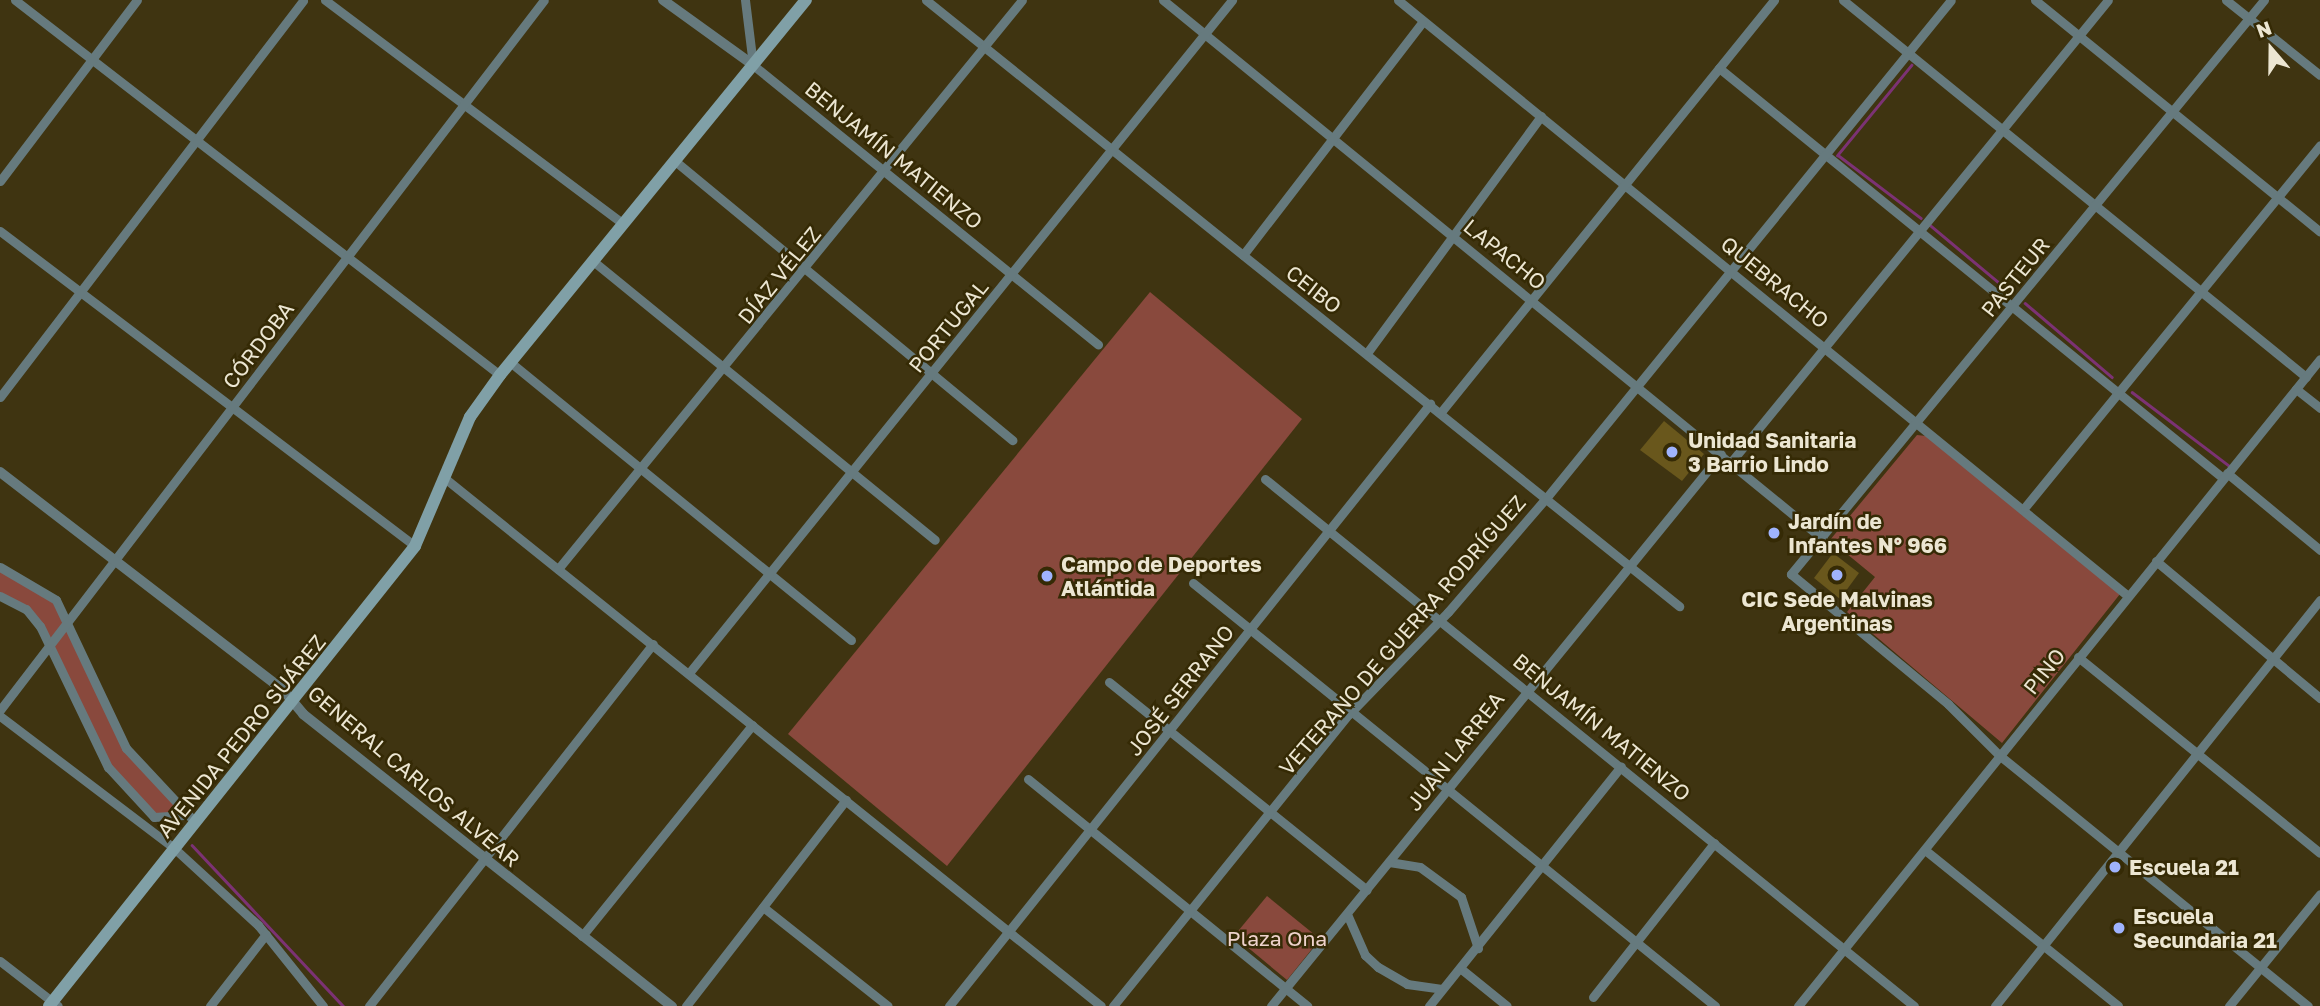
<!DOCTYPE html>
<html>
<head>
<meta charset="utf-8">
<style>
  body { margin:0 }
  #map { position:relative; width:2320px; height:1006px; overflow:hidden; background:#3f3411; font-family:"Golos Text",sans-serif }
  div>[style] { position:absolute }
  [style*='--x'] { left:calc(var(--x)*1px); top:calc(var(--y)*1px); width:calc(var(--w)*1px); rotate:calc(var(--a)*1deg) }
  .green>* { inset:0; background:#89493d }
  .stream>* { height:2.5px; margin:-1.25px; padding:0 1.25px; transform-origin:1.25px; border-radius:1.25px; background:#7c3274 }
  .building>* { inset:0; background:#69571c }
  .minor>* { height:9px; margin:-4.5px; padding:0 4.5px; transform-origin:4.5px; border-radius:4.5px; background:#667a7e }
  .tertiary>* { height:10px; margin:-5px; padding:0 5px; transform-origin:5px; border-radius:5px; background:#667a7e }
  .secondary>* { height:12px; margin:-6px; padding:0 6px; transform-origin:6px; border-radius:6px; background:#80a0a7 }
  .dots>* { width:19px; height:19px; translate:-50% -50%; box-sizing:border-box; border:4px solid #352a05; border-radius:50% }
  span { translate:-50% -50%; white-space:nowrap; text-align:center; line-height:1.15; -webkit-text-stroke:5px #352a05; paint-order:stroke }
  .street-label { font-size:21px; color:#ece6d2 }
  .poi-label { font-size:21px; color:#ece6d2; font-weight:700 }
  .left { translate:0 -50%; text-align:left }
  .park-label { font-size:21px; color:#eed2cc }
  .north { position:absolute; left:2236px; top:14px; width:70px; height:70px; -webkit-text-stroke:5px #352a05; paint-order:stroke; rotate:340deg; font-size:19px; font-weight:700; line-height:28px; text-align:center; color:#ece6d2 }
  .north::after { content:''; display:block; margin:auto; width:24px; height:32px; background:#ece6d2; clip-path:polygon(50% 0,100% 100%,50% 72%,0 100%) }
</style>
</head>
<body>
<div id="map">
  <div class="green">
    <div style="clip-path:polygon(1150px 292px,1302px 419px,947px 866px,788px 734px)"></div>
    <div style="clip-path:polygon(1917px 435px,1926px 436px,2120px 594px,2002px 743px,1847px 612px,1875px 577px,1830px 540px)"></div>
    <div style="clip-path:polygon(0 567px,49px 594px,117px 732px,184px 815px,162px 821px,118px 779px,32px 614px,0 596px)"></div>
    <div style="clip-path:polygon(1267px 896px,1320px 939px,1287px 980px,1234px 936px)"></div>
  </div>
  <div class="stream">
    <div style="--x:1912;--y:65;--w:117;--a:129.4"></div>
    <div style="--x:1838;--y:155;--w:104;--a:37.2"></div>
    <div style="--x:1930;--y:225;--w:104;--a:39.9"></div>
    <div style="--x:2025;--y:303;--w:114;--a:40.4"></div>
    <div style="--x:2132;--y:392;--w:121;--a:37.2"></div>
    <div style="--x:192;--y:845;--w:221;--a:46.8"></div>
  </div>
  <div class="building">
    <div style="clip-path:polygon(1664px 421px,1704px 454px,1682px 481px,1640px 450px)"></div>
    <div style="clip-path:polygon(1833px 553px,1859px 573px,1840px 599px,1814px 578px)"></div>
  </div>
  <div class="minor">
    <div style="--x:15;--y:0;--w:613;--a:37.71"></div>
    <div style="--x:325;--y:0;--w:373;--a:36.9"></div>
    <div style="--x:745;--y:0;--w:65;--a:83"></div>
    <div style="--x:753;--y:65;--w:444;--a:39"></div>
    <div style="--x:926;--y:0;--w:967;--a:38.83"></div>
    <div style="--x:1163;--y:0;--w:852;--a:39.24"></div>
    <div style="--x:1398;--y:0;--w:942;--a:39.23"></div>
    <div style="--x:1843;--y:0;--w:597;--a:39.15"></div>
    <div style="--x:2035;--y:0;--w:367;--a:39.1"></div>
    <div style="--x:2226;--y:0;--w:120;--a:38.6"></div>
    <div style="--x:2264;--y:0;--w:744;--a:129.49"></div>
    <div style="--x:1791;--y:574;--w:204;--a:39.6"></div>
    <div style="--x:1948;--y:704;--w:72;--a:45"></div>
    <div style="--x:1999;--y:755;--w:398;--a:39.1"></div>
    <div style="--x:1719;--y:68;--w:650;--a:39.13"></div>
    <div style="--x:675;--y:161;--w:438;--a:39.6"></div>
    <div style="--x:0;--y:181;--w:227;--a:-52.9"></div>
    <div style="--x:0;--y:231;--w:521;--a:37.2"></div>
    <div style="--x:1243;--y:255;--w:295;--a:-52.4"></div>
    <div style="--x:593;--y:261;--w:441;--a:39.2"></div>
    <div style="--x:1367;--y:353;--w:294;--a:-53.7"></div>
    <div style="--x:510;--y:362;--w:440;--a:39.2"></div>
    <div style="--x:2296;--y:389;--w:31;--a:38"></div>
    <div style="--x:0;--y:397;--w:499;--a:-52.6"></div>
    <div style="--x:1441;--y:412;--w:530;--a:-51.05"></div>
    <div style="--x:1731;--y:462;--w:596;--a:-50.78"></div>
    <div style="--x:2227;--y:473;--w:121;--a:39.6"></div>
    <div style="--x:1265;--y:479;--w:836;--a:39.08"></div>
    <div style="--x:447;--y:480;--w:839;--a:38.81"></div>
    <div style="--x:2025;--y:507;--w:467;--a:-50.8"></div>
    <div style="--x:2156;--y:561;--w:214;--a:39.9"></div>
    <div style="--x:0;--y:567;--w:65;--a:30.5"></div>
    <div style="--x:56;--y:600;--w:164;--a:64.7"></div>
    <div style="--x:126;--y:748;--w:101;--a:47"></div>
    <div style="--x:558;--y:569;--w:734;--a:-50.8"></div>
    <div style="--x:1193;--y:583;--w:672;--a:39.02"></div>
    <div style="--x:0;--y:596;--w:29;--a:27"></div>
    <div style="--x:26;--y:609;--w:22;--a:51"></div>
    <div style="--x:40;--y:626;--w:157;--a:64.3"></div>
    <div style="--x:108;--y:767;--w:68;--a:47.4"></div>
    <div style="--x:154;--y:817;--w:30;--a:-4"></div>
    <div style="--x:2078;--y:657;--w:311;--a:39"></div>
    <div style="--x:689;--y:673;--w:865;--a:-51.1"></div>
    <div style="--x:1109;--y:682;--w:331;--a:38.9"></div>
    <div style="--x:0;--y:710;--w:894;--a:-52.54"></div>
    <div style="--x:0;--y:716;--w:220;--a:37.2"></div>
    <div style="--x:175;--y:849;--w:113;--a:42.5"></div>
    <div style="--x:258;--y:925;--w:104;--a:51.3"></div>
    <div style="--x:1028;--y:779;--w:360;--a:39.1"></div>
    <div style="--x:1925;--y:850;--w:248;--a:38.9"></div>
    <div style="--x:1389;--y:862;--w:31;--a:9"></div>
    <div style="--x:1420;--y:867;--w:51;--a:36.2"></div>
    <div style="--x:1461;--y:897;--w:54;--a:71.6"></div>
    <div style="--x:763;--y:907;--w:159;--a:38.4"></div>
    <div style="--x:1347;--y:914;--w:45;--a:66.3"></div>
    <div style="--x:1365;--y:955;--w:18;--a:43"></div>
    <div style="--x:1378;--y:967;--w:34;--a:30"></div>
    <div style="--x:1407;--y:984;--w:35;--a:8"></div>
    <div style="--x:582;--y:936;--w:271;--a:-51.1"></div>
    <div style="--x:0;--y:961;--w:73;--a:37.8"></div>
    <div style="--x:1460;--y:968;--w:60;--a:39"></div>
    <div style="--x:1593;--y:997;--w:196;--a:-51.8"></div>
    <div style="--x:210;--y:1006;--w:91;--a:-52.1"></div>
    <div style="--x:369;--y:1006;--w:460;--a:-51.9"></div>
    <div style="--x:686;--y:1006;--w:261;--a:-52.2"></div>
    <div style="--x:949;--y:1006;--w:771;--a:-51.38"></div>
    <div style="--x:1113;--y:1006;--w:375;--a:-51.1"></div>
    <div style="--x:1349;--y:714;--w:142;--a:-45.9"></div>
    <div style="--x:1448;--y:612;--w:152;--a:-49.3"></div>
    <div style="--x:1547;--y:497;--w:640;--a:-50.89"></div>
    <div style="--x:1271;--y:1006;--w:712;--a:-50.81"></div>
    <div style="--x:1429;--y:1006;--w:307;--a:-51.3"></div>
    <div style="--x:1798;--y:1006;--w:831;--a:-51.1"></div>
    <div style="--x:1995;--y:1006;--w:520;--a:-51.32"></div>
    <div style="--x:2229;--y:1006;--w:144;--a:-50.9"></div>
  </div>
  <div class="tertiary">
    <div style="--x:663;--y:0;--w:111;--a:35.8"></div>
    <div style="--x:0;--y:472;--w:359;--a:37.6"></div>
    <div style="--x:284;--y:691;--w:30;--a:50"></div>
    <div style="--x:303;--y:714;--w:471;--a:38.4"></div>
  </div>
  <div class="secondary">
    <div style="--x:49;--y:1006;--w:588;--a:-51.49"></div>
    <div style="--x:415;--y:546;--w:140;--a:-66.9"></div>
    <div style="--x:470;--y:417;--w:52;--a:-54.5"></div>
    <div style="--x:500;--y:375;--w:484;--a:-50.8"></div>
  </div>
  <div class="dots">
    <div style="left:1672px;top:452px;background:#9fb3fd"></div>
    <div style="left:1774px;top:533px;background:#9fb3fd"></div>
    <div style="left:1837px;top:575px;background:#9fb3fd"></div>
    <div style="left:1047px;top:576px;background:#9fb3fd"></div>
    <div style="left:2115px;top:867px;background:#9fb3fd"></div>
    <div style="left:2119px;top:928px;background:#9fb3fd"></div>
  </div>
  <div class="street-label">
    <span style="left:894px;top:155px;rotate:39deg">BENJAMÍN MATIENZO</span>
    <span style="left:1505px;top:254px;rotate:39deg">LAPACHO</span>
    <span style="left:779px;top:275px;rotate:-51deg">DÍAZ VÉLEZ</span>
    <span style="left:2015px;top:277px;rotate:-51deg">PASTEUR</span>
    <span style="left:1775px;top:282px;rotate:39deg">QUEBRACHO</span>
    <span style="left:1314px;top:289px;rotate:38deg">CEIBO</span>
    <span style="left:948px;top:326px;rotate:-51deg">PORTUGAL</span>
    <span style="left:258px;top:345px;rotate:-53deg">CÓRDOBA</span>
    <span style="left:1402px;top:635px;rotate:-49deg">VETERANO DE GUERRA RODRÍGUEZ</span>
    <span style="left:2044px;top:671px;rotate:-51deg">PINO</span>
    <span style="left:1180px;top:690px;rotate:-52deg">JOSÉ SERRANO</span>
    <span style="left:1602px;top:727px;rotate:39deg">BENJAMÍN MATIENZO</span>
    <span style="left:241px;top:736px;rotate:-51deg">AVENIDA PEDRO SUÁREZ</span>
    <span style="left:1455px;top:751px;rotate:-52deg">JUAN LARREA</span>
    <span style="left:414px;top:776px;rotate:40deg">GENERAL CARLOS ALVEAR</span>
  </div>
  <div class="poi-label">
    <span class="left" style="left:1688px;top:452px">Unidad Sanitaria<br>3 Barrio Lindo</span>
    <span class="left" style="left:1788px;top:533px">Jardín de<br>Infantes N° 966</span>
    <span class="left" style="left:1061px;top:576px">Campo de Deportes<br>Atlántida</span>
    <span style="left:1837px;top:611px">CIC Sede Malvinas<br>Argentinas</span>
    <span class="left" style="left:2129px;top:867px">Escuela 21</span>
    <span class="left" style="left:2133px;top:928px">Escuela<br>Secundaria 21</span>
  </div>
  <div class="park-label">
    <span style="left:1277px;top:938px">Plaza Ona</span>
  </div>
  <div class="north">N</div>
</div>
</body>
</html>
